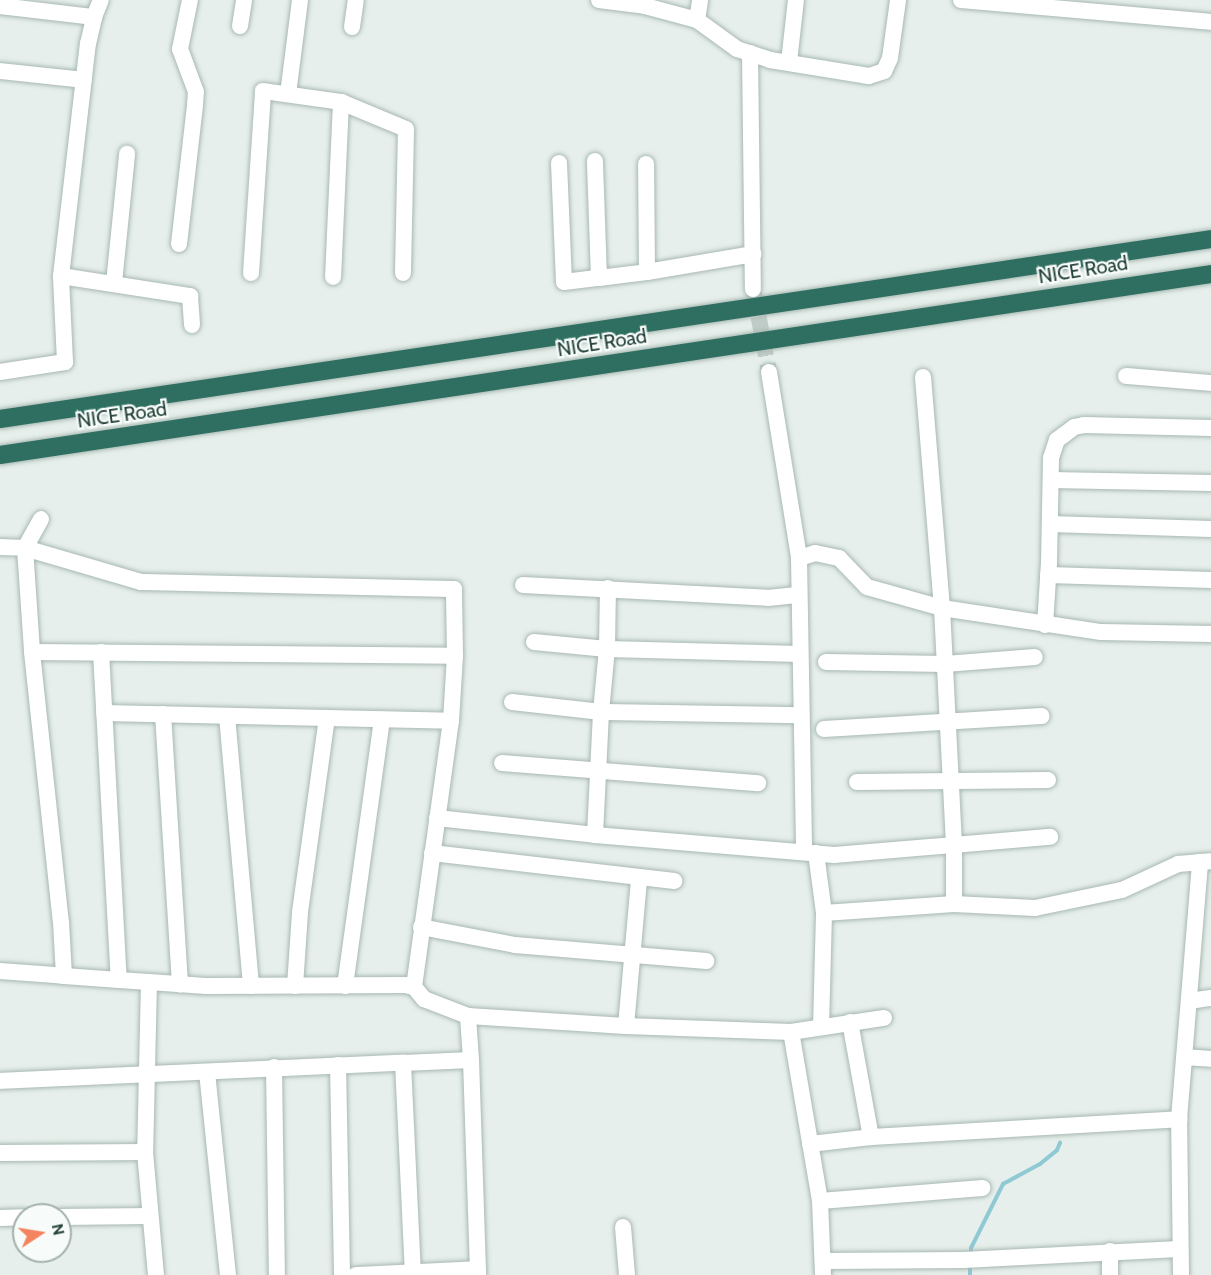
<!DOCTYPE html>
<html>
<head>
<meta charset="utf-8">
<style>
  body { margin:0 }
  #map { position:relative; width:1211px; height:1275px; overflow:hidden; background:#e6efeb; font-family:Cabin,sans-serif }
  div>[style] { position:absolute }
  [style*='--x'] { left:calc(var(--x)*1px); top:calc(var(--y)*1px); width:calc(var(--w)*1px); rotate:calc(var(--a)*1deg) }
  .stream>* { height:4px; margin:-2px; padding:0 2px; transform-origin:2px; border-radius:2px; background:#8ec9d4 }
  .minor-tunnel>* { height:16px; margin-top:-8px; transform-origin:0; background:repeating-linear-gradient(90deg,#bfccc8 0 16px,transparent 0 24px) }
  .roads { filter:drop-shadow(0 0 2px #a8b8b2) drop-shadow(0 0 2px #a8b8b2) }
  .minor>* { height:16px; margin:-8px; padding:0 8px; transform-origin:8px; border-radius:8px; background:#fff }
  .highway>* { height:18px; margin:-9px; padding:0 9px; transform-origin:9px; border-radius:9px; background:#2f6f62 }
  span { translate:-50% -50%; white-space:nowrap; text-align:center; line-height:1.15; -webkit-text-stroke:4.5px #f7fbf9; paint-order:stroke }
  .street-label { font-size:20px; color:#24423a }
  .north { position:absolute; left:12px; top:1203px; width:60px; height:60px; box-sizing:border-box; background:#f7fbf9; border:2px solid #a3b1ad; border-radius:50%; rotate:78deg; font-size:16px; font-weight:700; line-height:24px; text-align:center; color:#24423a }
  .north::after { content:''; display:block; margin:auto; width:21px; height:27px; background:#f4845f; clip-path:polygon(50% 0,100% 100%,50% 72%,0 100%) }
</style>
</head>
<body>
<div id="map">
  <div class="stream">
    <div style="--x:971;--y:1254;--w:6;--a:-90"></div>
    <div style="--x:971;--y:1248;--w:72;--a:-63.4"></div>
    <div style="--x:1003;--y:1184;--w:42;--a:-28.4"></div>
    <div style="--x:1040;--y:1164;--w:22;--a:-39"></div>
    <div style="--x:1057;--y:1150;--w:8;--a:-67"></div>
    <div style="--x:970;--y:1275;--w:11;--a:-90"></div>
  </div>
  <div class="minor-tunnel">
    <div style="--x:754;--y:293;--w:80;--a:79.2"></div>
  </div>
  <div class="roads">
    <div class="minor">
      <div style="--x:599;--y:0;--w:46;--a:7.4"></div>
      <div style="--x:645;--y:6;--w:54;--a:15.1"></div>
      <div style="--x:697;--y:20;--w:49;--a:35.9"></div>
      <div style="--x:737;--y:49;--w:35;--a:18"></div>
      <div style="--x:770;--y:60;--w:100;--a:9.2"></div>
      <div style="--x:869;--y:76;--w:16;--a:-18"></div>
      <div style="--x:884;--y:71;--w:14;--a:-65"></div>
      <div style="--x:890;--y:58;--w:59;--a:-82.1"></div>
      <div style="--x:961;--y:0;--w:251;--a:5"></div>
      <div style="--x:0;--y:6;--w:95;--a:6.7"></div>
      <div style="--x:697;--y:20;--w:20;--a:-81"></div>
      <div style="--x:240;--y:26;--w:26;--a:-81"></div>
      <div style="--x:352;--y:27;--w:27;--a:-82"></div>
      <div style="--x:750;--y:53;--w:236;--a:89.3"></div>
      <div style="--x:789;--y:62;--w:62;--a:-83.6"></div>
      <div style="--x:0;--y:71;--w:84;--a:6.1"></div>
      <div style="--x:288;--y:94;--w:95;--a:-82.7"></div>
      <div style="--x:341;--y:102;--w:70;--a:22.6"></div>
      <div style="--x:406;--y:129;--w:144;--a:91.2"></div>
      <div style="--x:559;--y:163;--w:119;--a:87.6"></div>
      <div style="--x:564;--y:282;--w:35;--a:-7"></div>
      <div style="--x:599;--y:278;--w:117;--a:-92"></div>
      <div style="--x:179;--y:244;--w:140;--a:-83.4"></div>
      <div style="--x:195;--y:105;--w:13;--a:-86"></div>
      <div style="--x:196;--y:92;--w:46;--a:-110.4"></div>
      <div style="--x:180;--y:49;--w:50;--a:-78.5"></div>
      <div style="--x:647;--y:272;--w:108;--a:-9.6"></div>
      <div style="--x:251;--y:273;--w:182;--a:-86.2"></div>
      <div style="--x:263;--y:91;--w:79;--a:8"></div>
      <div style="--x:341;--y:102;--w:175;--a:92.6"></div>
      <div style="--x:61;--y:276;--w:131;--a:8.8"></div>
      <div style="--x:190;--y:296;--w:29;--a:86"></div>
      <div style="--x:599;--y:278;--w:48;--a:-7.1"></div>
      <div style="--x:647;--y:272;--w:108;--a:-90.5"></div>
      <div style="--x:114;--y:283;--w:130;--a:-84.2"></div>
      <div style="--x:0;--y:372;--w:66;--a:-8.7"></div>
      <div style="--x:65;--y:362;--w:86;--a:-92.7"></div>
      <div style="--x:61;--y:276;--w:234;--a:-83.4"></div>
      <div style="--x:88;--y:44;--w:28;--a:-77"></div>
      <div style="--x:94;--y:17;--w:18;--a:-68"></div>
      <div style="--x:769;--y:372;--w:188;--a:80.8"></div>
      <div style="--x:799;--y:558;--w:293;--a:89"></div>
      <div style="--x:1126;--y:376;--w:85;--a:4.7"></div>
      <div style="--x:923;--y:377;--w:232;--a:85.3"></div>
      <div style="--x:942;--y:608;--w:237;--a:87.1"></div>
      <div style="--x:954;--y:845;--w:59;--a:90"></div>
      <div style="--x:1051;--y:480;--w:160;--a:1.1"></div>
      <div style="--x:1050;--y:524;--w:161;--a:1.8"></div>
      <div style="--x:0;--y:547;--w:25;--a:2"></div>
      <div style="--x:25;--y:548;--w:33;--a:-61"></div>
      <div style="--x:799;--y:558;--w:17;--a:-17"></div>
      <div style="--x:815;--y:553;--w:25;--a:12"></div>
      <div style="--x:839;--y:558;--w:40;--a:46"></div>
      <div style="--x:867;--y:587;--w:78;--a:15.6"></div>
      <div style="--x:942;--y:608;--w:161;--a:8.6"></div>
      <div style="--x:1101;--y:632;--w:110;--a:1"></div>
      <div style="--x:1048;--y:575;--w:163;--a:1.8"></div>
      <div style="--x:523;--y:585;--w:245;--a:3"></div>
      <div style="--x:768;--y:598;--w:31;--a:-6"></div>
      <div style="--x:1045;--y:625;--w:62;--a:-86.3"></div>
      <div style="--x:1049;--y:563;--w:105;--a:-88.9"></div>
      <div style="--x:1051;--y:458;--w:19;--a:-72"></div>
      <div style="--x:1057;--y:440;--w:21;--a:-37"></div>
      <div style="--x:1074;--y:427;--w:10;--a:-11"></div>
      <div style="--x:1084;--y:425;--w:127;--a:1.4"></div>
      <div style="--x:534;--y:642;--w:73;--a:5.5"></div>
      <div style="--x:607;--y:649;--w:193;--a:1.5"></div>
      <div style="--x:32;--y:652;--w:423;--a:0.5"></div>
      <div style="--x:101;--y:652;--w:328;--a:86.9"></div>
      <div style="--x:826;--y:662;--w:119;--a:1"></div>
      <div style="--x:945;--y:664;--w:90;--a:-4.4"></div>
      <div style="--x:512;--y:702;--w:90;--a:6.4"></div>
      <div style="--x:601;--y:712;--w:200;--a:0.9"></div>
      <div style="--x:104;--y:713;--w:347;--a:1.3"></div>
      <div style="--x:163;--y:714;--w:271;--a:86.4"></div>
      <div style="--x:227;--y:716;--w:271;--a:84.9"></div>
      <div style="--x:824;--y:729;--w:218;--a:-3.4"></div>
      <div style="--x:502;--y:763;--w:257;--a:4.5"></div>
      <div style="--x:857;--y:782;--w:191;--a:-0.6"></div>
      <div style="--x:437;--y:818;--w:159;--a:6.1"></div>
      <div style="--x:595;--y:835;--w:240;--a:4.8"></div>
      <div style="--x:834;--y:855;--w:217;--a:-4.8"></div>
      <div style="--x:595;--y:835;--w:123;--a:-87.2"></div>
      <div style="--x:601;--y:712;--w:63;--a:-84.6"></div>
      <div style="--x:607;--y:649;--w:61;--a:-89.1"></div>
      <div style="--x:432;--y:853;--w:244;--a:6.6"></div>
      <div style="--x:816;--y:853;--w:61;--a:82.4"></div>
      <div style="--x:824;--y:913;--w:113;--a:91.5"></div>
      <div style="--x:824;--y:913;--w:130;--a:-4"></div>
      <div style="--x:954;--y:904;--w:81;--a:2.8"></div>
      <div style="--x:1035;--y:908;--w:89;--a:-11.7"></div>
      <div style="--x:1122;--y:890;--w:62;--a:-24.9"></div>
      <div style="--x:1178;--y:864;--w:32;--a:-5"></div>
      <div style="--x:421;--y:927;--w:96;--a:10.8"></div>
      <div style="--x:515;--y:945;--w:192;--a:4.8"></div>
      <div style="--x:0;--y:971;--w:55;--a:4.2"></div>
      <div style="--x:55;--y:975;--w:9;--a:6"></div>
      <div style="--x:64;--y:976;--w:55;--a:4.2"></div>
      <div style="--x:119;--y:980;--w:30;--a:4"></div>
      <div style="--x:149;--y:982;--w:57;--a:4"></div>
      <div style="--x:206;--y:986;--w:199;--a:-0.3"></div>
      <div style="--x:405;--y:985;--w:9;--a:13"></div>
      <div style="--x:414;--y:987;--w:269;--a:-82.1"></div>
      <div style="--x:451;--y:721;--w:65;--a:-86.5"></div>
      <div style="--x:455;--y:656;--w:67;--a:-90.9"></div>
      <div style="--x:454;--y:589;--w:313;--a:-178.7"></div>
      <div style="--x:141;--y:582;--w:121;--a:-163.7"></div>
      <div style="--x:25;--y:548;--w:104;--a:86.1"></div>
      <div style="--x:32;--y:652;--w:272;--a:83.9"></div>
      <div style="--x:61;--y:922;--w:54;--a:86.8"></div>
      <div style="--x:149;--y:982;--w:170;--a:91.3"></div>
      <div style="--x:145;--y:1152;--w:123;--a:84.9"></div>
      <div style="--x:295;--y:986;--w:74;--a:-86.1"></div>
      <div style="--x:300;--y:912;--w:196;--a:-82.1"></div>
      <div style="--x:345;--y:986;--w:269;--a:-82.1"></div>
      <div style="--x:414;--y:987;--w:16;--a:50"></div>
      <div style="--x:424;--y:999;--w:47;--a:21.1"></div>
      <div style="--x:468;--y:1016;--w:158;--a:3.6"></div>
      <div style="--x:626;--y:1026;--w:165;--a:2.1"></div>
      <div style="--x:1189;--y:1001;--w:22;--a:-8"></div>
      <div style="--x:468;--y:1016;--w:44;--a:86.1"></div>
      <div style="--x:850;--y:1022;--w:117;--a:79.7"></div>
      <div style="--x:626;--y:1026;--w:148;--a:-84.9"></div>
      <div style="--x:1184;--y:1057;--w:27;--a:4"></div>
      <div style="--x:403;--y:1063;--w:68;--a:-2.5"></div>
      <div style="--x:471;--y:1060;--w:215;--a:88.1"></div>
      <div style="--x:338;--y:1065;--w:210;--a:88.9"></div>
      <div style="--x:274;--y:1067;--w:208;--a:89.2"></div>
      <div style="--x:207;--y:1072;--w:204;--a:84.1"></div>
      <div style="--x:0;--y:1081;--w:403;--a:-2.6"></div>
      <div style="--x:403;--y:1063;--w:212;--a:87.3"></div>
      <div style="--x:810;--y:1144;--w:61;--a:-6.5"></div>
      <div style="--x:871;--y:1137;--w:309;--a:-3.3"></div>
      <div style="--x:0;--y:1153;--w:145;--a:-0.4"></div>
      <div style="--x:820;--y:1201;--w:163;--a:-4.6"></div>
      <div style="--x:60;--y:1217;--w:89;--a:-0.6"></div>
      <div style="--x:0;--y:1218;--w:24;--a:-2"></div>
      <div style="--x:623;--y:1227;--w:48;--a:85.2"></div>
      <div style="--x:823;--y:1261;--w:140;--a:-0.4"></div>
      <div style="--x:963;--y:1260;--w:216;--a:-2.9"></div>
      <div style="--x:356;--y:1275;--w:122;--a:-2.8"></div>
      <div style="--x:823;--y:1275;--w:74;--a:-92.3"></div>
      <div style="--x:820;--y:1201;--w:171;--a:-99.7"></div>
      <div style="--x:791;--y:1032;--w:94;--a:-8.6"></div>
      <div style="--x:1110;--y:1275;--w:24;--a:-90"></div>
      <div style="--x:1181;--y:1275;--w:156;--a:-90.7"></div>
      <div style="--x:1179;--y:1119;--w:258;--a:-85.3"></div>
    </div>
    <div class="highway">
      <div style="--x:0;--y:419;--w:1224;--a:-8.45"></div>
      <div style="--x:0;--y:455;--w:1224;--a:-8.5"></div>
    </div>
  </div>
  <div class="street-label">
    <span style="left:1083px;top:270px;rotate:-9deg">NICE Road</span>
    <span style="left:602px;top:343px;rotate:-9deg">NICE Road</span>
    <span style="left:122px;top:415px;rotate:-8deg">NICE Road</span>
  </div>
  <div class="north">N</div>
</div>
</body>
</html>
